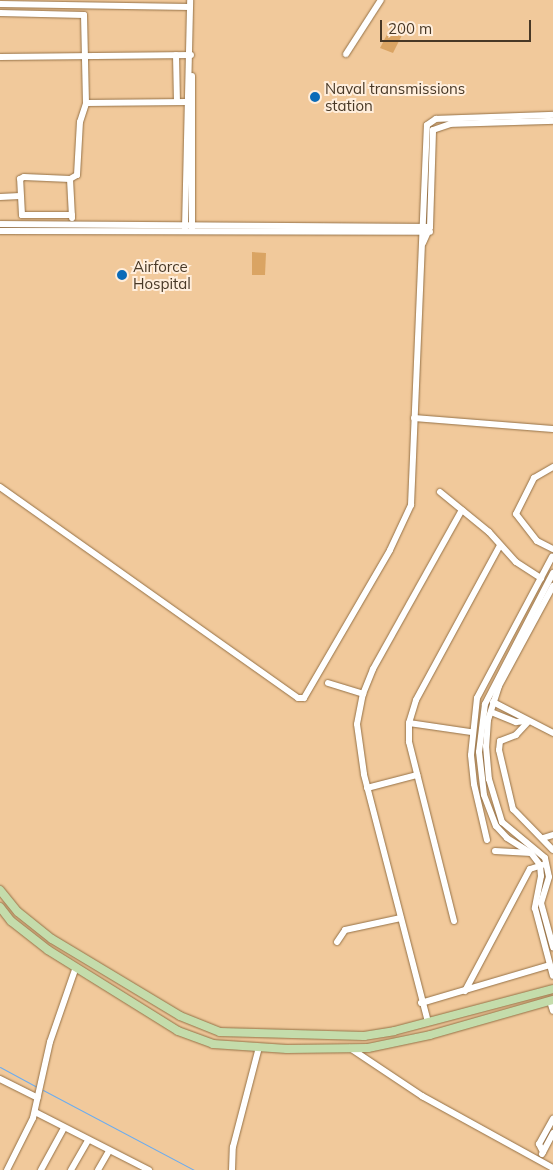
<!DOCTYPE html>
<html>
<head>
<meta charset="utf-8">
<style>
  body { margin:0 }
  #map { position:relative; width:553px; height:1170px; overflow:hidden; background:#f1c99b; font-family:Mulish,sans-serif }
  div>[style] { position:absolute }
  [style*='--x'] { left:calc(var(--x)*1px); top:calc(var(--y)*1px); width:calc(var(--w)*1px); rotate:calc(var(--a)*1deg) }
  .green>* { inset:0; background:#daa463 }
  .stream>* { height:1px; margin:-0.5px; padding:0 0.5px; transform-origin:0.5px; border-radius:0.5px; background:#6aacf0 }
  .roads { filter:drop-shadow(0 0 1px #957146) drop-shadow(0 0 1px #957146) }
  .minor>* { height:6px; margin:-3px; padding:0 3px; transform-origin:3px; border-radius:3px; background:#fff }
  .major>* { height:8px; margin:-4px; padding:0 4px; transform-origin:4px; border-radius:4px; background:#c4dcab }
  .dots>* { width:14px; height:14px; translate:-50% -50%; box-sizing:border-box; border:2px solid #ffeedc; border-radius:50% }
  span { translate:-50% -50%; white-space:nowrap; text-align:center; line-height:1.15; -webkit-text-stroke:4px #ffeedc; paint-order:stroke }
  .poi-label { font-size:15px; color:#483826 }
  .left { translate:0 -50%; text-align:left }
  .scale { position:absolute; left:380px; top:20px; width:151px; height:22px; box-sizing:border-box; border:2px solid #483826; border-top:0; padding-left:6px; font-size:15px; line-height:18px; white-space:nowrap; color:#483826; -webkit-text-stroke:4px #ffeedc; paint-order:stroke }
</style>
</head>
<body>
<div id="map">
  <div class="green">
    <div style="clip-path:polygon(393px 23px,405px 29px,393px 53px,380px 48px)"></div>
    <div style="clip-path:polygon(252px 252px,266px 253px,265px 275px,252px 275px)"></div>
  </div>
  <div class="stream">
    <div style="--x:0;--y:1067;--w:42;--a:28.4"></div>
    <div style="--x:43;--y:1090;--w:171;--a:27.9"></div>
  </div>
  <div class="roads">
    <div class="minor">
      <div style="--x:0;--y:4;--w:190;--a:0.9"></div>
      <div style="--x:0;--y:13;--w:84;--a:1.4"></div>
      <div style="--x:84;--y:15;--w:88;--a:88.7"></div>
      <div style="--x:86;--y:103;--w:101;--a:-0.6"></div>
      <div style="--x:346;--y:54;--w:64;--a:-57.1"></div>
      <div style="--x:176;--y:55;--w:47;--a:88.8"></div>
      <div style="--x:0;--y:57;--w:191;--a:-0.6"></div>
      <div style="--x:70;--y:179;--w:39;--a:87"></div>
      <div style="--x:0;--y:197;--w:20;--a:-3"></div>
      <div style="--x:72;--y:215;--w:50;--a:180"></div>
      <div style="--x:22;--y:215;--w:36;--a:-93"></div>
      <div style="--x:20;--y:179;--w:4;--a:-27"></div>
      <div style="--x:24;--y:177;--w:46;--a:2.5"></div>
      <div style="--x:70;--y:179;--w:8;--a:-30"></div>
      <div style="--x:77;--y:175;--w:53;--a:-86.8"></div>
      <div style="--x:80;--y:122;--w:20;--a:-72"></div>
      <div style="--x:0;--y:224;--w:430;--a:0.4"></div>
      <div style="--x:185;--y:228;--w:228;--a:-88.7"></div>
      <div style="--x:192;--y:228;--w:152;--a:-90"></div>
      <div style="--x:0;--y:231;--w:430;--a:0.1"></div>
      <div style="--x:423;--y:243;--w:17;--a:-66"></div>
      <div style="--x:430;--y:227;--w:97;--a:-88.2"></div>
      <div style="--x:433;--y:130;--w:18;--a:-19"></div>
      <div style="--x:450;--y:124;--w:103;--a:-1.7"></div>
      <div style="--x:414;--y:418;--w:139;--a:4.5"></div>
      <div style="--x:553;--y:467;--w:22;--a:150"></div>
      <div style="--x:534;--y:478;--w:40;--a:116.6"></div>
      <div style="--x:516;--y:514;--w:34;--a:52"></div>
      <div style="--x:537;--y:541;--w:18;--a:27"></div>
      <div style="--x:0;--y:487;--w:365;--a:35.3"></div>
      <div style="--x:298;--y:698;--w:6;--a:0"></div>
      <div style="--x:304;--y:698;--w:171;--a:-59.8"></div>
      <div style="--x:390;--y:550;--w:50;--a:-65"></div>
      <div style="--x:411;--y:505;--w:380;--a:-87.6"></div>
      <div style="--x:427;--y:125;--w:11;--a:-34"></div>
      <div style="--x:436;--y:119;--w:117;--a:-2"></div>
      <div style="--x:440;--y:492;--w:63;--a:39.2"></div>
      <div style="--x:489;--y:532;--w:40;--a:48"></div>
      <div style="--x:516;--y:562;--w:30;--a:33"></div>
      <div style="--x:553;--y:573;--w:148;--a:117.4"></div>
      <div style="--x:485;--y:704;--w:48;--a:97.1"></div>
      <div style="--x:479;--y:752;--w:43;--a:83.4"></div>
      <div style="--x:484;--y:795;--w:33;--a:69"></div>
      <div style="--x:496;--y:826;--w:16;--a:47"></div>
      <div style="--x:507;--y:838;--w:28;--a:32"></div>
      <div style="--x:531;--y:853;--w:15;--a:53"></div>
      <div style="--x:540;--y:865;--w:11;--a:85"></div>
      <div style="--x:541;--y:876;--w:33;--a:101"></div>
      <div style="--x:535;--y:908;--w:70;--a:75.2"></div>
      <div style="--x:553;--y:586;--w:114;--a:118.4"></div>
      <div style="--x:499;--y:686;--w:36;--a:108"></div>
      <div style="--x:488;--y:720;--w:26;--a:94"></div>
      <div style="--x:486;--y:746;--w:33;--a:85"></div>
      <div style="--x:489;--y:779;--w:45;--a:73.2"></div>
      <div style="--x:502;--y:822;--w:56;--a:39.9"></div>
      <div style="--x:545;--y:858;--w:19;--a:78"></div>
      <div style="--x:549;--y:877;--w:27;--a:107"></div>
      <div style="--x:541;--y:903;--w:46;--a:74.7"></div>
      <div style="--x:328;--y:683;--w:37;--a:17"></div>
      <div style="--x:493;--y:702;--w:68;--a:27.3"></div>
      <div style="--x:491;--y:712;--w:27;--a:22"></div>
      <div style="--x:516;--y:722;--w:10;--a:-6"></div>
      <div style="--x:528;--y:722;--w:18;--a:133"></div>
      <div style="--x:516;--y:735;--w:17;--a:159"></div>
      <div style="--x:500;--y:741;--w:9;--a:96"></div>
      <div style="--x:499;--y:750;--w:61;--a:76.7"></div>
      <div style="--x:513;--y:809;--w:57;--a:45.7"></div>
      <div style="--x:409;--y:723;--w:63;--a:8.3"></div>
      <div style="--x:367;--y:788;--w:52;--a:-14.6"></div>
      <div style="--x:543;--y:838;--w:10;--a:-17"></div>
      <div style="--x:487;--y:840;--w:57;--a:-103.1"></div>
      <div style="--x:474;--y:784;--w:29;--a:-96"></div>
      <div style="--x:471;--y:755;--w:57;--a:-84"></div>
      <div style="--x:477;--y:698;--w:160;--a:-62"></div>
      <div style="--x:495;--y:851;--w:36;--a:3"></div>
      <div style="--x:454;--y:921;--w:185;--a:-104.1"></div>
      <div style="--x:409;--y:742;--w:19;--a:-90"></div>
      <div style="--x:409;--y:723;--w:24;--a:-73"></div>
      <div style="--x:416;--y:700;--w:176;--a:-61.5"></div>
      <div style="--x:337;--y:942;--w:14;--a:-56"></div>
      <div style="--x:345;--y:930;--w:57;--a:-12.1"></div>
      <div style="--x:465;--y:991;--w:138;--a:-62"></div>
      <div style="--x:530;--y:869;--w:13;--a:-18"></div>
      <div style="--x:550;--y:1001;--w:10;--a:73"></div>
      <div style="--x:421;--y:1003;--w:134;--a:-16.4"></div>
      <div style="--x:428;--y:1022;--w:256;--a:-104.5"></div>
      <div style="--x:364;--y:774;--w:50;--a:-98"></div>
      <div style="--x:357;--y:724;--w:31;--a:-79"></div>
      <div style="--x:363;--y:694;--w:27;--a:-68"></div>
      <div style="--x:373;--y:669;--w:182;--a:-60.8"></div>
      <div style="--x:350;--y:1048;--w:87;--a:33.7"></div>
      <div style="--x:422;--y:1096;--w:149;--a:28.8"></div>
      <div style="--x:0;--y:1079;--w:42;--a:26.6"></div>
      <div style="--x:35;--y:1112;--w:128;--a:27"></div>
      <div style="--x:543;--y:1152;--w:9;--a:-117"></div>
      <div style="--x:539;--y:1144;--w:29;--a:-61"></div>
      <div style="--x:542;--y:1154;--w:24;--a:-62"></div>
      <div style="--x:7;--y:1170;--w:58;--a:-63.4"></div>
      <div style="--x:33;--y:1118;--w:78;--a:-77.4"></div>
      <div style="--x:50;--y:1042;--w:79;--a:-70.9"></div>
      <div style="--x:41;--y:1170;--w:48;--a:-61.3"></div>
      <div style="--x:71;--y:1170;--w:34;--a:-60"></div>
      <div style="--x:98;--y:1170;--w:22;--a:-60"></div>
      <div style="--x:232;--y:1170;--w:23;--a:-88"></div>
      <div style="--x:233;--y:1147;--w:103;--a:-75.4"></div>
    </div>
    <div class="major">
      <div style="--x:0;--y:890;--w:28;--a:51"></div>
      <div style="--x:18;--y:912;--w:43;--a:38.5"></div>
      <div style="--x:52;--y:939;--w:149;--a:31"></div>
      <div style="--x:180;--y:1016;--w:43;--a:21.8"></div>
      <div style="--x:220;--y:1032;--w:144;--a:1.6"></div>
      <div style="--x:364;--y:1036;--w:30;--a:-9"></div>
      <div style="--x:394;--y:1031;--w:164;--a:-14.8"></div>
      <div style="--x:0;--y:907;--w:18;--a:52"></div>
      <div style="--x:11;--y:921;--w:47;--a:38.1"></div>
      <div style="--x:48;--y:950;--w:153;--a:31.9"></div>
      <div style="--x:178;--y:1031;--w:37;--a:20"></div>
      <div style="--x:213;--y:1044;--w:74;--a:3.9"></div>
      <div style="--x:287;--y:1049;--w:81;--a:-0.7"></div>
      <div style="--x:368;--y:1048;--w:63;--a:-11.8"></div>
      <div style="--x:430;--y:1035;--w:128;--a:-15.9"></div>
    </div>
  </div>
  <div class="dots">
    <div style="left:315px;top:97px;background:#0b6bb8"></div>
    <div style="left:122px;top:275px;background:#0b6bb8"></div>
  </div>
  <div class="poi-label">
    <span class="left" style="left:325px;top:97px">Naval transmissions<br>station</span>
    <span class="left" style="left:133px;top:275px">Airforce<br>Hospital</span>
  </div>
  <div class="scale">200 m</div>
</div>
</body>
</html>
